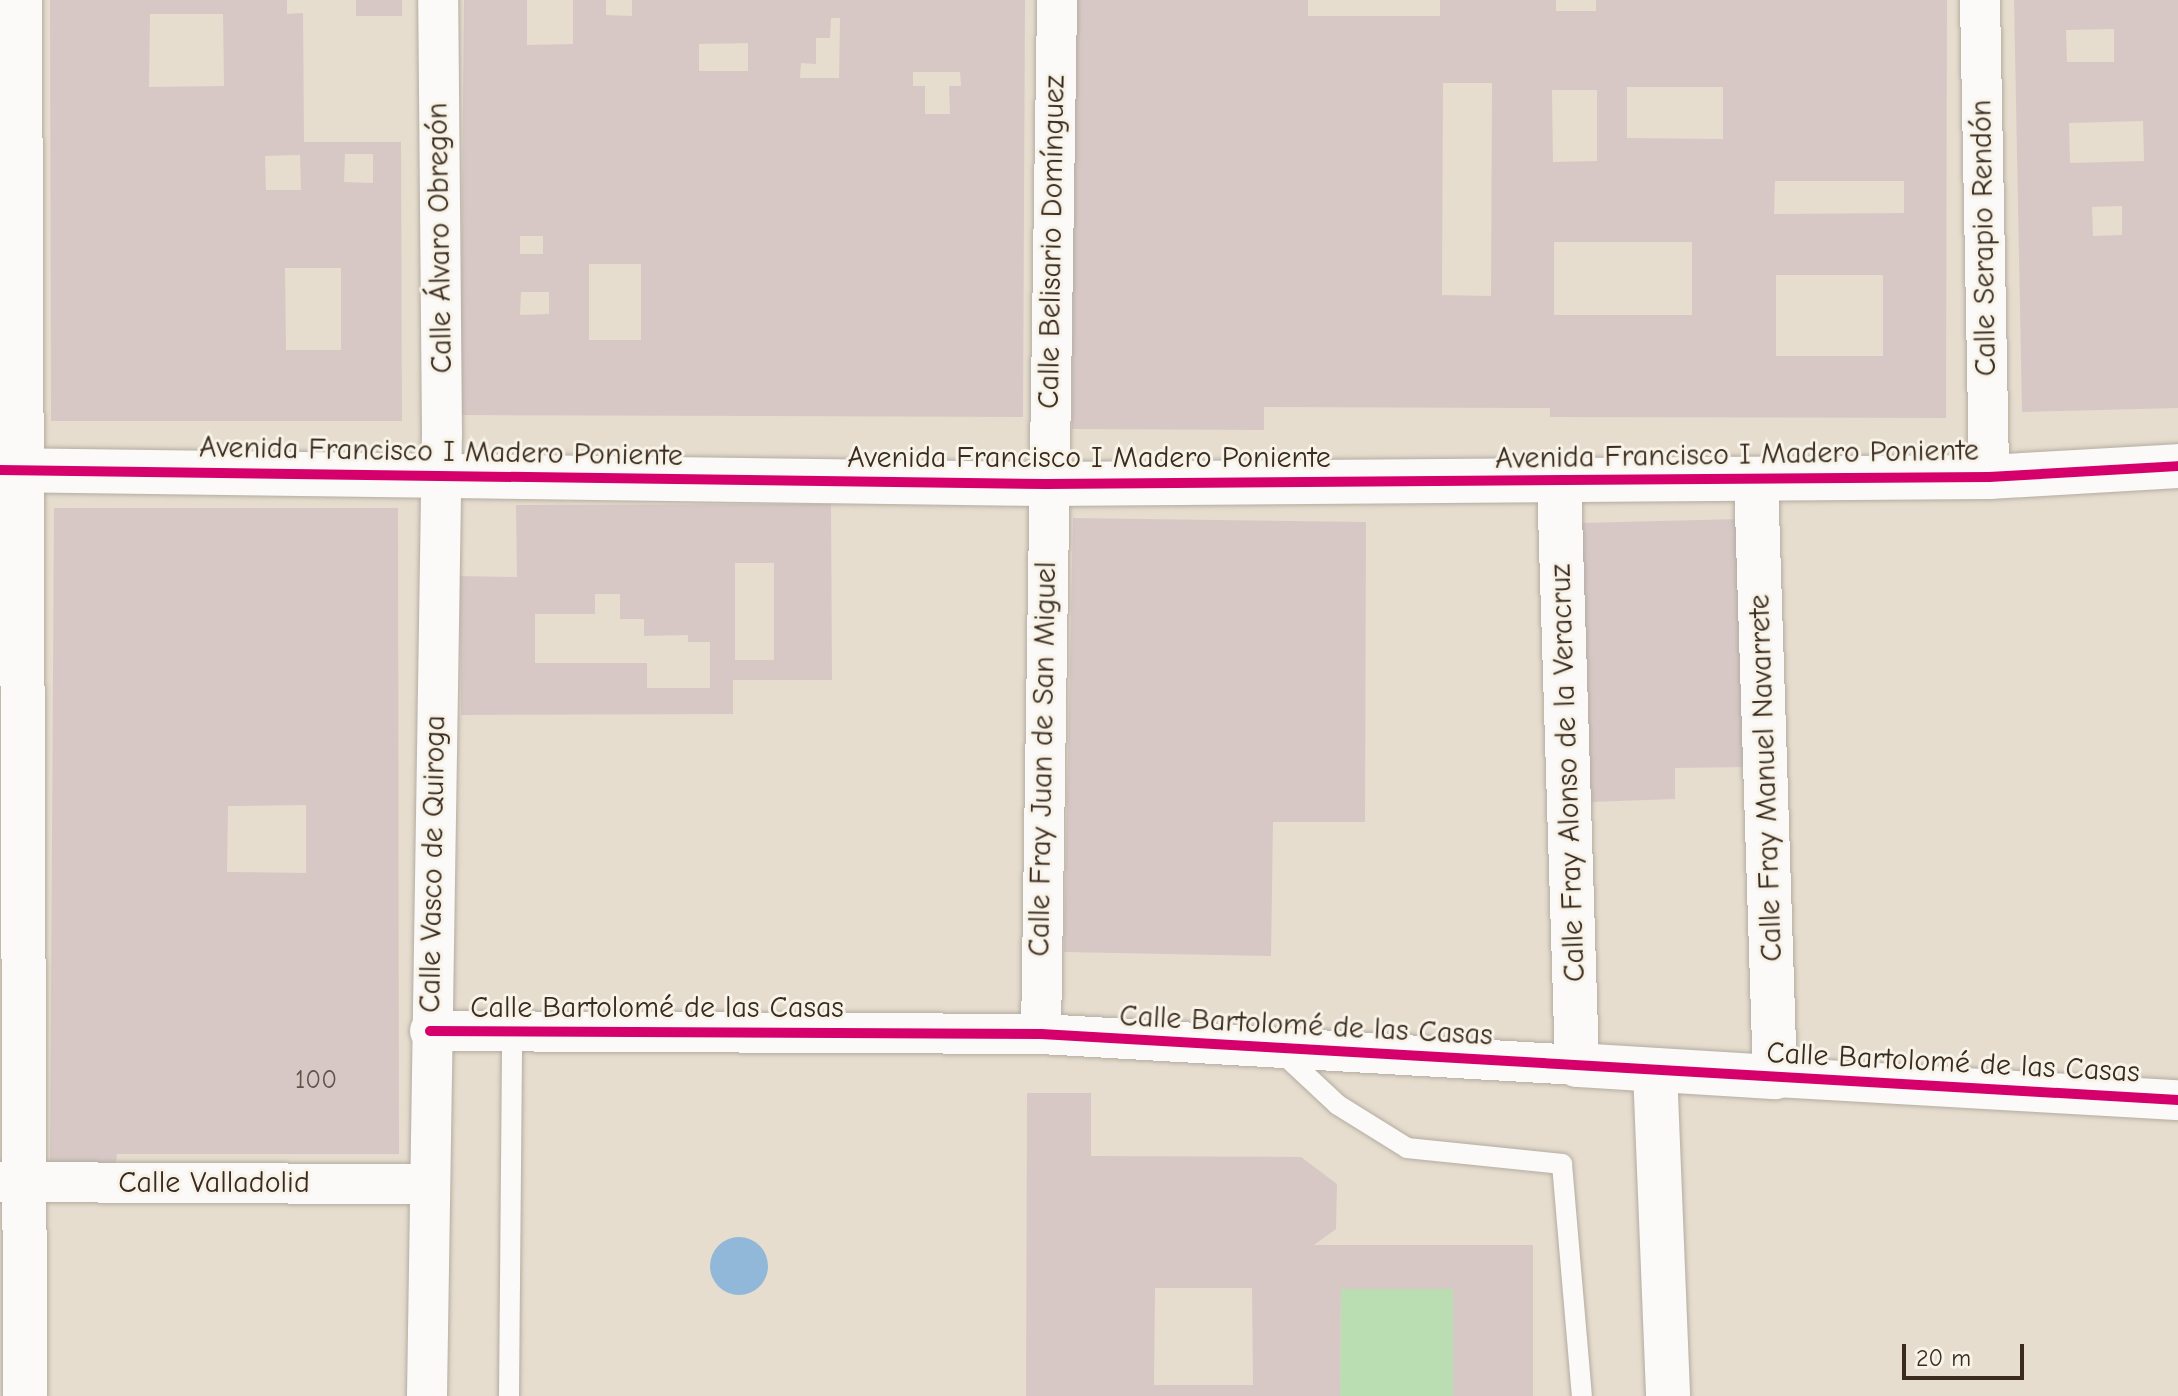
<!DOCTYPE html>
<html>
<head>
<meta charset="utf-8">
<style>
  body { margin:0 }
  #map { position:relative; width:2178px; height:1396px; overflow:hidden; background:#e6ddce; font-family:"Comic Neue",sans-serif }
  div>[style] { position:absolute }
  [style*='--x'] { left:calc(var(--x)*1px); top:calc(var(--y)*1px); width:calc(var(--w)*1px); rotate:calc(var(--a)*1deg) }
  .green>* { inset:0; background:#badeb1 }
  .water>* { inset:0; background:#91b8d8 }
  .round { border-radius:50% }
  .building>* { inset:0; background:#d7c8c6 }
  .roads { filter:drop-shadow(0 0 2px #b3aca1) drop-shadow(0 0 2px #b3aca1) }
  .lane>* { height:20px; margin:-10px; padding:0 10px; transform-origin:10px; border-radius:10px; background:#fbfaf8 }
  .street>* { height:40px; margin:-20px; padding:0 20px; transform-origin:20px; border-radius:20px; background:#fbfaf8 }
  .secondary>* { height:44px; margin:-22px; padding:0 22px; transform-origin:22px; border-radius:22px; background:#fbfaf8 }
  .primary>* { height:44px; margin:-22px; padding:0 22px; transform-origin:22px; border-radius:22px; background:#fbfaf8 }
  .cycleway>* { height:10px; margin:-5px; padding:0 5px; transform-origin:5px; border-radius:5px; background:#d6006c }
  span { translate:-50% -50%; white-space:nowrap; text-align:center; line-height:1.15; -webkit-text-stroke:6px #f7f3e8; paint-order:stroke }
  .number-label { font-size:26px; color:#625248 }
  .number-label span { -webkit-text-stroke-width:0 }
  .street-label { font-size:30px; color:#3b2a1e }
  .scale { position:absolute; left:1902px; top:1344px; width:122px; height:36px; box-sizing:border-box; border:4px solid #3b2a1e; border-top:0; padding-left:10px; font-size:24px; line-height:28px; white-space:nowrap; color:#3b2a1e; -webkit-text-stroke:6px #f7f3e8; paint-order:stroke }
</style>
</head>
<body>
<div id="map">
  <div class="green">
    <div style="clip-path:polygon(1341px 1289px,1453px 1289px,1453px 1396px,1340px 1396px)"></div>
  </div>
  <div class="water">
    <div class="round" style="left:710px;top:1237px;width:58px;height:58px"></div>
  </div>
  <div class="building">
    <div style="clip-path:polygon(evenodd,50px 0,287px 0,287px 14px,303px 13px,304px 142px,401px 142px,402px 421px,51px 421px,50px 0,150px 14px,223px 14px,224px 86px,149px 87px,150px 14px,50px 0,345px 154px,373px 154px,373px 183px,344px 182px,345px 154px,50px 0,300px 155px,301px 190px,266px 190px,265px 156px,300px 155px,50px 0,285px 268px,341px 268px,341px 350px,286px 350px,285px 268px)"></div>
    <div style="clip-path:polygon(356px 0,402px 0,402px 16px,356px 16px)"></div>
    <div style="clip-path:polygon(evenodd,464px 0,527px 0,527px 45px,573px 44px,573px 0,606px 0,606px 15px,632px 16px,632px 0,1025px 0,1023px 417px,460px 415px,464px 0,831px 18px,840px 18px,839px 78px,800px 78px,801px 63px,816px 64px,816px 38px,830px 38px,831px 18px,464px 0,748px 43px,748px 71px,699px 71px,699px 44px,748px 43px,464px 0,913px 72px,960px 72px,961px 86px,949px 86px,950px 114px,925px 114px,925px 86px,913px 86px,913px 72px,464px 0,520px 236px,543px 236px,543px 254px,520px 254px,520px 236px,464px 0,589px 264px,641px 264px,641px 340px,589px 340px,589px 264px,464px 0,521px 292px,549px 292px,549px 314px,520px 315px,521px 292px)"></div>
    <div style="clip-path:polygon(evenodd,1074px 0,1308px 0,1308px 16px,1440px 16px,1440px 0,1556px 0,1556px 11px,1596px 11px,1596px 0,1947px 0,1946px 418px,1550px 417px,1550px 408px,1264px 407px,1264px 430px,1072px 429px,1074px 0,1443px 83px,1492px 83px,1491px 296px,1442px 295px,1443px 83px,1074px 0,1627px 87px,1723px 87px,1723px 139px,1627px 138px,1627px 87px,1074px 0,1552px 90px,1597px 90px,1597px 161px,1553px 162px,1552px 90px,1074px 0,1775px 181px,1904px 181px,1904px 213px,1774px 214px,1775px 181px,1074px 0,1554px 242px,1692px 242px,1692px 315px,1554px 315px,1554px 242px,1074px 0,1776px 275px,1883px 275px,1883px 356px,1776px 356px,1776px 275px)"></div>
    <div style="clip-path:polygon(evenodd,2014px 0,2178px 0,2178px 408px,2022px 412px,2014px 0,2114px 29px,2114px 62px,2067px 62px,2066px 30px,2114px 29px,2014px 0,2143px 121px,2144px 161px,2070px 163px,2069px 123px,2143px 121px,2014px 0,2122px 206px,2122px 235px,2093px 236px,2092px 207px,2122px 206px)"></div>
    <div style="clip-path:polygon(evenodd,831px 504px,832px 680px,733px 680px,733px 714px,461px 715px,460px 576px,517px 577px,516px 505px,831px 504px,735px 563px,774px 563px,774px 660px,735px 660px,735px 563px,831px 504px,595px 594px,620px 594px,620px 619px,644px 619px,644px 636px,688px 635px,688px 642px,710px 642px,710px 688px,647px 688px,647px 663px,535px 663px,535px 614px,595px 614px,595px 594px)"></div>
    <div style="clip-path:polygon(evenodd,54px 508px,398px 508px,399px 1154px,117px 1154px,116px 1165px,50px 1164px,54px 508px,306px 805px,306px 873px,227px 872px,228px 806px,306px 805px)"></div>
    <div style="clip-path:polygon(1073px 518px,1366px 522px,1365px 822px,1273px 822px,1271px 956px,1064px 952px)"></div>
    <div style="clip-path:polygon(1738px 519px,1745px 767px,1675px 768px,1675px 799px,1590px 802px,1582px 523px)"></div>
    <div style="clip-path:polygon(evenodd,1027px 1093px,1091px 1093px,1091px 1156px,1301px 1157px,1337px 1184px,1336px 1229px,1314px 1245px,1533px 1245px,1533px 1396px,1453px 1396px,1453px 1289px,1341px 1289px,1340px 1396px,1026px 1396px,1027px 1093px,1155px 1288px,1252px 1288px,1253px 1385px,1154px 1385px,1155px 1288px)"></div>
  </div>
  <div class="roads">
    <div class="lane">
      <div style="--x:1280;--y:1051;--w:79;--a:43"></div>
      <div style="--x:1338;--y:1105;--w:81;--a:31.9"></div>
      <div style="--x:1407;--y:1148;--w:156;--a:5.9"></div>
      <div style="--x:1562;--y:1164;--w:233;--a:85.1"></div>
      <div style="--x:509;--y:1396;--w:366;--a:-89.5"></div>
    </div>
    <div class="street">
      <div style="--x:1980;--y:0;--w:477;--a:88.9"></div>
      <div style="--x:430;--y:1031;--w:611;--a:0.28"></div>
      <div style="--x:1041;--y:1034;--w:537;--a:3.31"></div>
      <div style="--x:1041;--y:1034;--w:1034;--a:-89.11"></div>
      <div style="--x:1775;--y:1077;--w:404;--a:3.3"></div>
      <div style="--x:0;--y:1182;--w:428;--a:0.3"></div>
      <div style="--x:427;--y:1396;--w:962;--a:-89.11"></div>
      <div style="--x:442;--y:434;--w:434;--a:-90.5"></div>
    </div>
    <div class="secondary">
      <div style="--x:20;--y:0;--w:1396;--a:89.79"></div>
      <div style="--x:1559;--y:481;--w:584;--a:88.23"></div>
      <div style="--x:1577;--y:1065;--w:198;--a:3.5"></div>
      <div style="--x:1775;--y:1077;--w:598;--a:-91.82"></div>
      <div style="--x:1655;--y:1070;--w:326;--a:87.7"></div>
    </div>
    <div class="primary">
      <div style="--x:0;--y:470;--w:1046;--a:0.77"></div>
      <div style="--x:1046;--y:484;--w:943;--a:-0.43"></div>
      <div style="--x:1989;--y:477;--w:189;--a:-3.3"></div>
    </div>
  </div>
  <div class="cycleway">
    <div style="--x:0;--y:470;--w:1046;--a:0.77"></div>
    <div style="--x:1046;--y:484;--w:943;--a:-0.43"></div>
    <div style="--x:1989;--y:477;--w:189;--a:-3.3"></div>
    <div style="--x:430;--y:1031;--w:611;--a:0.28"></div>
    <div style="--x:1041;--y:1034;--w:1139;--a:3.32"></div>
  </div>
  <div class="number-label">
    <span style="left:316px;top:1081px">100</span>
  </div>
  <div class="street-label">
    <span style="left:440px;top:238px;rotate:-91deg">Calle Álvaro Obregón</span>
    <span style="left:1984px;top:238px;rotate:-91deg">Calle Serapio Rendón</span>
    <span style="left:1052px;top:242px;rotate:-89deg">Calle Belisario Domínguez</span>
    <span style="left:441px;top:452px;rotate:1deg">Avenida Francisco I Madero Poniente</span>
    <span style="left:1737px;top:455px;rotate:-1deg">Avenida Francisco I Madero Poniente</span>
    <span style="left:1089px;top:458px">Avenida Francisco I Madero Poniente</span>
    <span style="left:1043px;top:759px;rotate:-89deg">Calle Fray Juan de San Miguel</span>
    <span style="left:1568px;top:773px;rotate:-92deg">Calle Fray Alonso de la Veracruz</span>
    <span style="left:1766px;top:778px;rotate:-92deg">Calle Fray Manuel Navarrete</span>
    <span style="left:433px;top:864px;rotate:-89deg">Calle Vasco de Quiroga</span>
    <span style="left:657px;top:1008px">Calle Bartolomé de las Casas</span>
    <span style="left:1306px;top:1026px;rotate:3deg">Calle Bartolomé de las Casas</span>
    <span style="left:1953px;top:1063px;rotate:3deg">Calle Bartolomé de las Casas</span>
    <span style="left:214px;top:1183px">Calle Valladolid</span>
  </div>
  <div class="scale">20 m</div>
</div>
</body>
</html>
